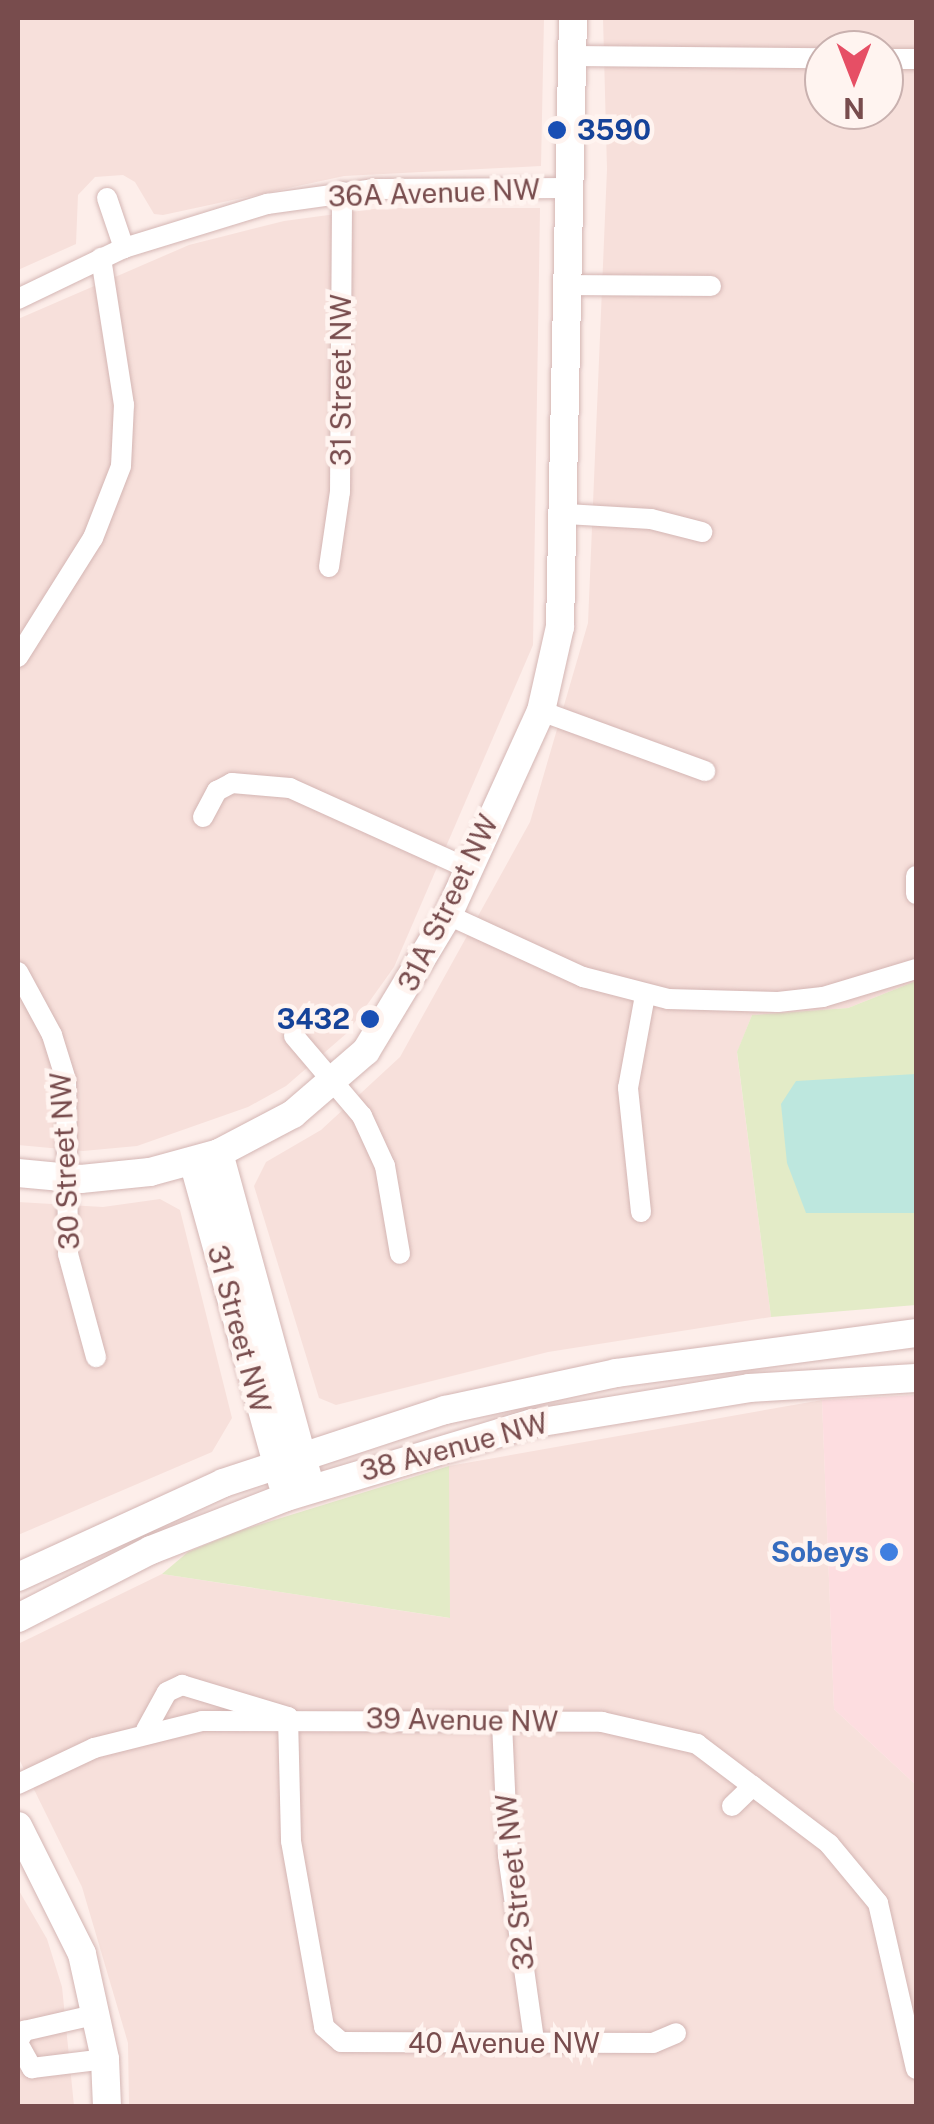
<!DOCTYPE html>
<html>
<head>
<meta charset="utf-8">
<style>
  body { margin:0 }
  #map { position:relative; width:934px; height:2124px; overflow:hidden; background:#fdeeea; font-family:"Public Sans",sans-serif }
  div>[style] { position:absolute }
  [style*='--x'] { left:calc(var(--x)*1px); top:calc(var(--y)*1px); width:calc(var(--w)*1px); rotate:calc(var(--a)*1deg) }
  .residential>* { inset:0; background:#f7e0db }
  .commercial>* { inset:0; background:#fddde0 }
  .green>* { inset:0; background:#e3ebc7 }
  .water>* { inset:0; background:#bde7de }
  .roads { filter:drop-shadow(0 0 2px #d4b6b4) drop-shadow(0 0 2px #d4b6b4) }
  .street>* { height:20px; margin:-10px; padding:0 10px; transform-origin:10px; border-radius:10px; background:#fff }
  .secondary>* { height:28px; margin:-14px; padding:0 14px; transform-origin:14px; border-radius:14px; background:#fff }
  .dots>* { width:28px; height:28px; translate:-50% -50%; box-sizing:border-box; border:5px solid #fff4f0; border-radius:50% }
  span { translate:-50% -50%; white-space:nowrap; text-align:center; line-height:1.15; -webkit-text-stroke:9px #fff4f0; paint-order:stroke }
  .transit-label { font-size:28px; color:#164399; font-weight:700 }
  .left { translate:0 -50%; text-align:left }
  .right { translate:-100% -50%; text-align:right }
  .street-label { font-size:28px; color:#784c4d }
  .shop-label { font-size:28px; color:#366cbe; font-weight:700 }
  .frame { position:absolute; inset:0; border:20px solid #784c4d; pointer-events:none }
  .north { position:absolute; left:804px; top:30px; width:100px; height:100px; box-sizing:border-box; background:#fff4f0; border:2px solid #c9b1af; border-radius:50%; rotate:180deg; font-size:28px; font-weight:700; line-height:40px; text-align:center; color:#784c4d }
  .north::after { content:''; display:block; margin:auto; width:35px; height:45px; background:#e64f65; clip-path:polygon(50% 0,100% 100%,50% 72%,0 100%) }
</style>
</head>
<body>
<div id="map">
  <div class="residential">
    <div style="clip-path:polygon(18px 18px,544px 18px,541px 166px,344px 176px,163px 215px,154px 214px,135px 182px,123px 175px,95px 177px,78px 195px,76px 244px,18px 270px)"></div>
    <div style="clip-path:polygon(evenodd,603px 18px,916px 18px,916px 981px,848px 1008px,752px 1015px,737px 1053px,771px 1317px,548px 1352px,336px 1405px,319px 1398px,254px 1186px,266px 1162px,321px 1130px,400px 1057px,530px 822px,588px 623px,607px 169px,603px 18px,824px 50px,884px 50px,884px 110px,824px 110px,824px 50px)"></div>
    <div style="clip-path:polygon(381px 208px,540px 208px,533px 645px,394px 967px,347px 1033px,286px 1086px,248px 1107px,137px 1146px,83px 1151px,18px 1145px,18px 319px,189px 245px,284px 221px)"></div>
    <div style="clip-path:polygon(160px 1199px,180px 1210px,232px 1418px,212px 1452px,18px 1535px,18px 1202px,103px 1207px)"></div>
    <div style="clip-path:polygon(822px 1400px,834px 1709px,916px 1785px,916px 2106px,129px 2106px,128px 2043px,82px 1887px,18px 1757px,18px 1644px,162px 1574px,449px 1618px,449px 1466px)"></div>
    <div style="clip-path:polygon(18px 1889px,47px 1939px,62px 1987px,74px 2106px,18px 2106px)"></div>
  </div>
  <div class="commercial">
    <div style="clip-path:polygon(916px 1395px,916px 1785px,834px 1709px,822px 1400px)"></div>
  </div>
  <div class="green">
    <div style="clip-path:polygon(916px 981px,916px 1305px,771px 1317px,737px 1052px,752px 1015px,848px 1008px)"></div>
    <div style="clip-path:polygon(449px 1466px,450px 1618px,162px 1574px,188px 1552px,239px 1531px)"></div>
  </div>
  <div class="water">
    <div style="clip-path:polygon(916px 1074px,916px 1213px,806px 1213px,787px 1163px,781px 1104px,796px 1081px)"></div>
  </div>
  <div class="roads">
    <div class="street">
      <div style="--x:572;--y:56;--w:252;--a:0.5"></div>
      <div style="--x:884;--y:59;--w:32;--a:0"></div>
      <div style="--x:107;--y:198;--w:53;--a:71.2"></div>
      <div style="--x:569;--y:285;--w:142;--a:0.4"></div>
      <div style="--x:18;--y:299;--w:118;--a:-25.7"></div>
      <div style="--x:124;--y:248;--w:150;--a:-17.1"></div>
      <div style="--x:267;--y:204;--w:109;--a:-7.9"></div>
      <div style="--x:375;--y:189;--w:195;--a:-0.3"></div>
      <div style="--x:566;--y:514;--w:85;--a:3.4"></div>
      <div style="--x:651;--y:519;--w:53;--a:14.3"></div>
      <div style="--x:329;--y:567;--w:76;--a:-81.7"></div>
      <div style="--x:340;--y:492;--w:300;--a:-89.6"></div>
      <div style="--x:18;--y:657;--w:141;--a:-57.8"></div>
      <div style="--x:93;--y:538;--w:77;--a:-68.7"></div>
      <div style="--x:121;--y:466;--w:61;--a:-87.2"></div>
      <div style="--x:124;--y:405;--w:149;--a:-98.9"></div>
      <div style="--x:541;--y:711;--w:175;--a:20.1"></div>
      <div style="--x:203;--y:817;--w:30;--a:-62"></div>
      <div style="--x:217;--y:791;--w:17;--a:-28"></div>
      <div style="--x:232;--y:783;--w:58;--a:4.9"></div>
      <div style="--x:290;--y:788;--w:194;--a:24.3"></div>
      <div style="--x:916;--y:876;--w:18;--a:90"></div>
      <div style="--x:448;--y:915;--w:149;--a:24.7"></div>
      <div style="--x:583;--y:977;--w:88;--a:14.5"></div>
      <div style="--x:668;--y:999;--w:110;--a:1.6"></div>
      <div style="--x:778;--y:1002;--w:45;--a:-6.3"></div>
      <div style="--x:823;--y:997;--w:97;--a:-16.8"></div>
      <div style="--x:18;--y:972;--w:72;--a:61.6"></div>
      <div style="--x:52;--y:1035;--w:47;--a:72.7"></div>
      <div style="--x:66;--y:1080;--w:174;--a:89.3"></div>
      <div style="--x:68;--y:1254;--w:107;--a:74.8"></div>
      <div style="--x:294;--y:1036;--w:105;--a:49.6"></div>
      <div style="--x:362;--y:1116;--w:55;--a:65.3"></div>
      <div style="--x:385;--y:1166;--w:89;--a:80.3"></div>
      <div style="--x:641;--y:1212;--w:125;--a:-96"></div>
      <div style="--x:628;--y:1088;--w:95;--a:-79.6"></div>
      <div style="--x:502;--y:1723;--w:132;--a:87.4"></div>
      <div style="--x:508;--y:1855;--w:188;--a:82"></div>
      <div style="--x:146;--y:1730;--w:43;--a:-61.1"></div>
      <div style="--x:167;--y:1692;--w:17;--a:-25"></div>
      <div style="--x:182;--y:1685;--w:111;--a:16.8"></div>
      <div style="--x:288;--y:1717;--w:124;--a:88.6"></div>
      <div style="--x:291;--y:1841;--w:189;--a:79.9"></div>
      <div style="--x:324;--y:2027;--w:23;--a:41"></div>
      <div style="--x:341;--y:2042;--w:312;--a:0.2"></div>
      <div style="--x:653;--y:2043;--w:25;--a:-23"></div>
      <div style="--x:18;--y:1784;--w:84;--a:-25.3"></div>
      <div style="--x:94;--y:1748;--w:111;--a:-14"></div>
      <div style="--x:202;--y:1721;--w:400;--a:0.1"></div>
      <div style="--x:602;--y:1722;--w:98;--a:13"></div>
      <div style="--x:697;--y:1744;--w:166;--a:37.1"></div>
      <div style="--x:829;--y:1844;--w:77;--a:50.3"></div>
      <div style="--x:878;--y:1903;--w:170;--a:77.1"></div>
      <div style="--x:732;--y:1806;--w:29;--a:-44"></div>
      <div style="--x:18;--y:2042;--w:13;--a:-61"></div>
      <div style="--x:24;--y:2031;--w:76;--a:-12.9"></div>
      <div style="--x:18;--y:2043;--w:29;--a:61"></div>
      <div style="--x:32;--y:2068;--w:74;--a:-7"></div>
    </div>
    <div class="secondary">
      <div style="--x:219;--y:1153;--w:334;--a:74.7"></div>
      <div style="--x:193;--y:1161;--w:334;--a:74.5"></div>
      <div style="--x:18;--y:1173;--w:63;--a:5.4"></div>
      <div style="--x:81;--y:1179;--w:69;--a:-5.8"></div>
      <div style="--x:150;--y:1172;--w:72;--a:-15.4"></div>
      <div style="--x:219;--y:1153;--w:84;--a:-27.8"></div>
      <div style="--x:293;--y:1114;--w:96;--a:-40.8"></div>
      <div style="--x:366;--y:1051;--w:159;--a:-58.9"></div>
      <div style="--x:448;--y:915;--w:224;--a:-65.5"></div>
      <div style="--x:541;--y:711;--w:86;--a:-77.3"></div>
      <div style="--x:560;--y:627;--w:609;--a:-88.78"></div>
      <div style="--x:18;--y:1577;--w:226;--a:-24.6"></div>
      <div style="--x:223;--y:1483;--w:234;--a:-18.2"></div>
      <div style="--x:445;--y:1410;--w:175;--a:-12.2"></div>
      <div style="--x:616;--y:1373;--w:303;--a:-7.6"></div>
      <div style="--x:18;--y:1618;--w:149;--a:-27.1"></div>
      <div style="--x:151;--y:1550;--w:145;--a:-21.4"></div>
      <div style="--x:286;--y:1497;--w:255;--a:-16.7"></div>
      <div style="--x:530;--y:1424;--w:222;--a:-9.3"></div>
      <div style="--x:749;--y:1388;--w:167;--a:-3.4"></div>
      <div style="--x:18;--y:1826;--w:143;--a:63.4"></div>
      <div style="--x:82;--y:1954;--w:107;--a:77.6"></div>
      <div style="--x:105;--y:2059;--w:47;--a:87.6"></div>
    </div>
  </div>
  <div class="dots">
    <div style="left:557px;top:130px;background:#1a4fb4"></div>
    <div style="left:370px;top:1019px;background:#1a4fb4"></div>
    <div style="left:889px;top:1552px;background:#3f7fe0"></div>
  </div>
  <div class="transit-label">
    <span class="left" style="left:577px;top:130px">3590</span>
    <span class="right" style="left:350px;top:1019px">3432</span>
  </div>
  <div class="street-label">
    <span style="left:434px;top:193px;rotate:-2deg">36A Avenue NW</span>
    <span style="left:341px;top:380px;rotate:-90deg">31 Street NW</span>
    <span style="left:448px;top:903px;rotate:-64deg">31A Street NW</span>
    <span style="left:65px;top:1161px;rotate:-93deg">30 Street NW</span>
    <span style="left:239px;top:1329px;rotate:75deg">31 Street NW</span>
    <span style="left:454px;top:1447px;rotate:-15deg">38 Avenue NW</span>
    <span style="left:462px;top:1720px;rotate:1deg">39 Avenue NW</span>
    <span style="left:515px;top:1882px;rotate:-96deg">32 Street NW</span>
    <span style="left:504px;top:2043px">40 Avenue NW</span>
  </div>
  <div class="shop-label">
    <span class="right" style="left:869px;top:1552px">Sobeys</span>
  </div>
  <div class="frame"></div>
  <div class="north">N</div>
</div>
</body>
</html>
